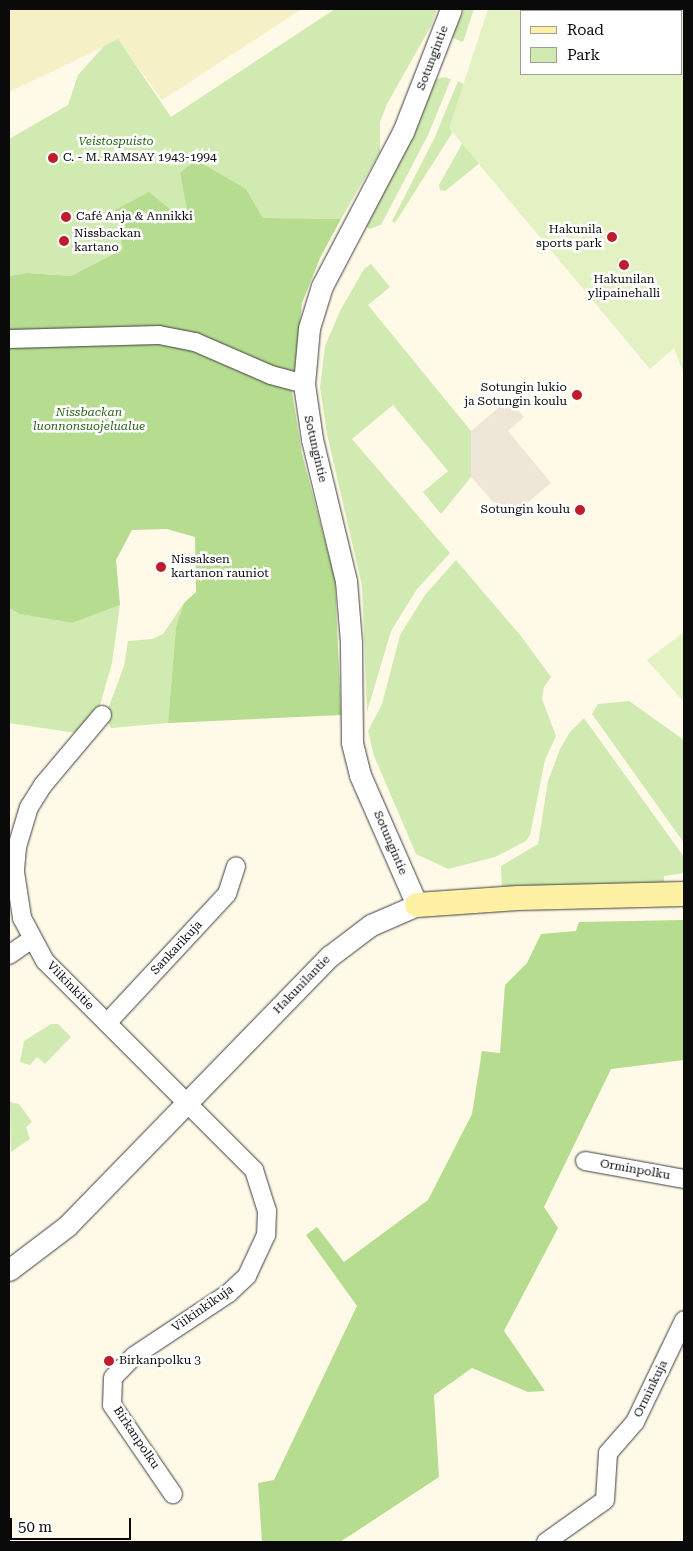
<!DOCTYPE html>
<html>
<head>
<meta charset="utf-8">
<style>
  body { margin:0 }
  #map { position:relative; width:693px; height:1551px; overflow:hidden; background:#fff9e8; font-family:"Roboto Serif",serif }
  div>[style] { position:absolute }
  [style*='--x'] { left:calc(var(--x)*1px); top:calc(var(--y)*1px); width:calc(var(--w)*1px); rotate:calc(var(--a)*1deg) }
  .farmland>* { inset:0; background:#f6f0c7 }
  .green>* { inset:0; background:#d1eab1 }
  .forest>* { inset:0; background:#b5dc8f }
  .pitch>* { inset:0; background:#e3f1c3 }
  .plaza>* { inset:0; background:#eee7d8 }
  .roads { filter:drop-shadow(0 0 1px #3d3d3d) drop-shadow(0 0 1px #3d3d3d) }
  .minor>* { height:18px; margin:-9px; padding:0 9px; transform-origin:9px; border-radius:9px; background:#fff }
  .tertiary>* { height:21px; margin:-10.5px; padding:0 10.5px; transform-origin:10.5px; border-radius:10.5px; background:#fff }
  .secondary>* { height:24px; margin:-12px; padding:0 12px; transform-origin:12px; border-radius:12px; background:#fff1a3 }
  .dots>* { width:14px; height:14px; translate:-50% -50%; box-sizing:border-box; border:2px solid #fff; border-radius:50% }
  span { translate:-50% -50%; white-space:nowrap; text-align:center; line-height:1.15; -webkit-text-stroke:5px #fff; paint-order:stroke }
  .street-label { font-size:12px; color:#0a0a0a }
  .park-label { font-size:12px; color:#2c6419; font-style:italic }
  .poi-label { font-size:12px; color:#0a0a0a }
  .left { translate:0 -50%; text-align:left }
  .right { translate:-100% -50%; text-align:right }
  .frame { position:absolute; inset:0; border:10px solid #0a0a0a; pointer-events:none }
  .legend { position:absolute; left:520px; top:10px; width:162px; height:65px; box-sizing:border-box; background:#fff; border:1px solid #9d9d9d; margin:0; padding:6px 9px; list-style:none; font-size:15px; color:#0a0a0a }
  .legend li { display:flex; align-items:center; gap:10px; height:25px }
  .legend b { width:25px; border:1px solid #9d9d9d }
  .scale { position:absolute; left:10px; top:1518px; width:121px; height:22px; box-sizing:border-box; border:2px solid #0a0a0a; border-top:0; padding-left:6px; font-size:15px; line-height:18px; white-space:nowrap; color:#0a0a0a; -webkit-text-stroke:4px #fff; paint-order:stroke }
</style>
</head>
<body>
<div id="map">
  <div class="farmland">
    <div style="clip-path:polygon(9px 9px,302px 9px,162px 100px,118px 40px,9px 92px)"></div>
  </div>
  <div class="green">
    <div style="clip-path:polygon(335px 9px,437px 9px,431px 26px,387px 104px,380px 122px,380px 152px,341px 219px,263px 218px,246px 189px,180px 173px,191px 226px,149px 192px,123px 249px,71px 276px,27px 273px,9px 276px,9px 139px,68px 105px,78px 75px,104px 46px,118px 39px,171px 117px)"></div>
    <div style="clip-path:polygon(465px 9px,474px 9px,463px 42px,450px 37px)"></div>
    <div style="clip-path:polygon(444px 77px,451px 79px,428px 135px,381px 225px,369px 229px,365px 225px,433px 80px)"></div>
    <div style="clip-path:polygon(458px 81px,471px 87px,475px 97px,395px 223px,392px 221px,435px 137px)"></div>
    <div style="clip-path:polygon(480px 112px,516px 134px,445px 191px,440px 190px,439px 185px)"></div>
    <div style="clip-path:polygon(371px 264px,390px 287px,368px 305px,471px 431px,471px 477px,441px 514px,423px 492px,448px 471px,393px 405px,352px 439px,450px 553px,417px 589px,391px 631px,367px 712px,362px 586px,327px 434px,320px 387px,325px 346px,340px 311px,364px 269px)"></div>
    <div style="clip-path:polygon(456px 560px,521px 636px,551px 677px,544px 687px,542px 699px,556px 736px,545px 760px,530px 835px,526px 841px,495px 857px,448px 869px,416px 854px,374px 756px,368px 731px,382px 704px,400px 635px,425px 595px)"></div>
    <div style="clip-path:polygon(184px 603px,176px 628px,168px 723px,111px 728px,105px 717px,124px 666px,128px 641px,152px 639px,163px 634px)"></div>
    <div style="clip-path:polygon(120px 605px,112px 663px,98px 712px,76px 733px,9px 723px,9px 608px,20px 614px,72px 623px)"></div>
    <div style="clip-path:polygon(629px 701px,684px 740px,684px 843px,592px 714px,598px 704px)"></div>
    <div style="clip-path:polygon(584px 718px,684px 857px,684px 873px,664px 876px,664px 882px,502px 890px,501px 866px,538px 844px,548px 781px,560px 749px,570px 732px)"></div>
    <div style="clip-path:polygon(51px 1024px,58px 1024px,71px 1037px,45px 1064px,37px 1057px,30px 1065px,20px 1062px,24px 1041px)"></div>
    <div style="clip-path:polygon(10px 1102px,19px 1104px,32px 1122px,26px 1127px,30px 1139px,11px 1152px)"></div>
  </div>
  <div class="forest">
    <div style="clip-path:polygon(196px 160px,246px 189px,263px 218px,341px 219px,320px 258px,302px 303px,292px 392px,302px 454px,335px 579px,341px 715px,168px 723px,176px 627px,184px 603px,196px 592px,195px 537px,167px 529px,132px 530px,116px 560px,120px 605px,72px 623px,20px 614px,9px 608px,9px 276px,27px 273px,71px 276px,123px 249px,115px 210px,149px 192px,190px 225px,180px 173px)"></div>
    <div style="clip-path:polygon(684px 920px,684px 1060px,611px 1069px,544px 1207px,558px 1228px,504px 1331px,545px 1391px,528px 1392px,472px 1368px,434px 1395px,439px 1477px,340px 1542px,262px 1542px,258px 1483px,274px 1480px,357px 1306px,306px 1235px,317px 1227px,344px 1262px,428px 1200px,472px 1114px,482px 1051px,500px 1053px,505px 985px,527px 963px,541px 934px,576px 931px,579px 922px)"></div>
  </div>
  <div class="pitch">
    <div style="clip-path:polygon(evenodd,488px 9px,684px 9px,684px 375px,674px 348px,650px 369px,449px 128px,488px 9px,522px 11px,682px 11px,682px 74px,522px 74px,522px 11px)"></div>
    <div style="clip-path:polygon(684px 632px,684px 702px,647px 660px)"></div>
  </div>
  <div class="plaza">
    <div style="clip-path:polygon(509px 399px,524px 417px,508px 431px,551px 483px,508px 519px,471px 477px,471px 431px)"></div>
  </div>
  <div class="roads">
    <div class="minor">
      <div style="--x:9;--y:339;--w:150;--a:-1.5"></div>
      <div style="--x:159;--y:335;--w:37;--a:11"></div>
      <div style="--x:195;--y:342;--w:83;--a:23.5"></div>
      <div style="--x:271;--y:375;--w:34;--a:15"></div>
      <div style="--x:102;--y:715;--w:92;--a:130.1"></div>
      <div style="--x:43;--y:785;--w:26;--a:122"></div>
      <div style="--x:29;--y:807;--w:42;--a:106.7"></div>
      <div style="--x:17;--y:847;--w:25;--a:95"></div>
      <div style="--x:15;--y:872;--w:47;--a:81.3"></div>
      <div style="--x:22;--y:918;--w:49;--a:61.9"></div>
      <div style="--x:45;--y:961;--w:296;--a:45"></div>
      <div style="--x:254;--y:1170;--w:43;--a:72.4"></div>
      <div style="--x:267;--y:1211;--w:24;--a:92"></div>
      <div style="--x:266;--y:1235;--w:45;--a:114.9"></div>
      <div style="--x:247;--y:1276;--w:25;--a:137"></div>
      <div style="--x:229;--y:1293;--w:114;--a:146.4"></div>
      <div style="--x:134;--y:1356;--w:30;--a:134"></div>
      <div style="--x:113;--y:1378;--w:27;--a:92"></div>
      <div style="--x:112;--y:1405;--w:108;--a:55.6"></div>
      <div style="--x:9;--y:955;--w:28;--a:-35"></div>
      <div style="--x:107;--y:1023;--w:176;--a:-47.1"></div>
      <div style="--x:227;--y:894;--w:29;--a:-72"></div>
      <div style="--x:585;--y:1161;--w:101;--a:10.3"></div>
      <div style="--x:546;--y:1542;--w:72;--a:-35.4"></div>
      <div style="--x:605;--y:1500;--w:47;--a:-86.3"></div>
      <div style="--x:608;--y:1453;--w:41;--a:-48.9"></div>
      <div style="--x:635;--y:1422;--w:113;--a:-64.3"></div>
    </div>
    <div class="tertiary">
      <div style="--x:9;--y:1270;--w:73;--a:-37.2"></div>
      <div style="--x:67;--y:1226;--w:377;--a:-45.8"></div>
      <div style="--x:330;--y:956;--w:51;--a:-37.1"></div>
      <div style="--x:371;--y:925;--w:50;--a:-23.5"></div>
      <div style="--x:417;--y:905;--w:142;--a:-113.7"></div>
      <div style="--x:360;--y:775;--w:34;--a:-104"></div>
      <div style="--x:352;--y:742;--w:100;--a:-90.6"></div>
      <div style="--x:351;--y:642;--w:61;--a:-94.7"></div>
      <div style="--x:346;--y:581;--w:146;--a:-103.5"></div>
      <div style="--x:312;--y:439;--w:56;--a:-98.3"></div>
      <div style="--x:304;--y:384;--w:56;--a:-84.9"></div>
      <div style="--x:309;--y:328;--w:44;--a:-72.8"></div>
      <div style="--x:322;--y:286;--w:174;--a:-62.3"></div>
      <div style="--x:403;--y:132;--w:132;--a:-68.7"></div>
    </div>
    <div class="secondary">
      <div style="--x:417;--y:905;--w:101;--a:-4"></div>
      <div style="--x:518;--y:898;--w:166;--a:-1.4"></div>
    </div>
  </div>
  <div class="dots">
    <div style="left:53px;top:158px;background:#bf1d2c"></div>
    <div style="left:66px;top:217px;background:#bf1d2c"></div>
    <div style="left:612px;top:237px;background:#bf1d2c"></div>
    <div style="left:64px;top:241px;background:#bf1d2c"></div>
    <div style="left:624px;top:265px;background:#bf1d2c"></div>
    <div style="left:577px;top:395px;background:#bf1d2c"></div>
    <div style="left:580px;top:510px;background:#bf1d2c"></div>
    <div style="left:161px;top:567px;background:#bf1d2c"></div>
    <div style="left:109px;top:1361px;background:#bf1d2c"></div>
  </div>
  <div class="street-label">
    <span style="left:433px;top:58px;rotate:-69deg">Sotungintie</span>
    <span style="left:315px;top:449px;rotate:77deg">Sotungintie</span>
    <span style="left:390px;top:843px;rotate:67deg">Sotungintie</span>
    <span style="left:177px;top:948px;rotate:-47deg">Sankarikuja</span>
    <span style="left:302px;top:985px;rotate:-46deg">Hakunilantie</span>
    <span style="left:70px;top:986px;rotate:46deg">Viikinkitie</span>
    <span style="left:635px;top:1170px;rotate:10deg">Orminpolku</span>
    <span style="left:203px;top:1309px;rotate:-35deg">Viikinkikuja</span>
    <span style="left:651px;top:1389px;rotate:-64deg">Orminkuja</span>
    <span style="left:136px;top:1438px;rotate:56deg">Birkanpolku</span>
  </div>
  <div class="park-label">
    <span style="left:116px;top:142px">Veistospuisto</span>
    <span style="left:89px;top:420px">Nissbackan<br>luonnonsuojelualue</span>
  </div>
  <div class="poi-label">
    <span class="left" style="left:63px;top:158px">C. - M. RAMSAY 1943-1994</span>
    <span class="left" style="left:76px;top:217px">Café Anja &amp; Annikki</span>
    <span class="right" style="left:602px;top:237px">Hakunila<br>sports park</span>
    <span class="left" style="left:74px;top:241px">Nissbackan<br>kartano</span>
    <span style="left:624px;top:287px">Hakunilan<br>ylipainehalli</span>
    <span class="right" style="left:567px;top:395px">Sotungin lukio<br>ja Sotungin koulu</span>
    <span class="right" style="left:570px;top:510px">Sotungin koulu</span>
    <span class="left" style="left:171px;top:567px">Nissaksen<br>kartanon rauniot</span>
    <span class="left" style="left:119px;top:1361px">Birkanpolku 3</span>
  </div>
  <div class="frame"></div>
  <ul class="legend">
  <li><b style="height:6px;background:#fff1a3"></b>Road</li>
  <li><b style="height:14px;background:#d1eab1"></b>Park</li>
  </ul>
  <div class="scale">50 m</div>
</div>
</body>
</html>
